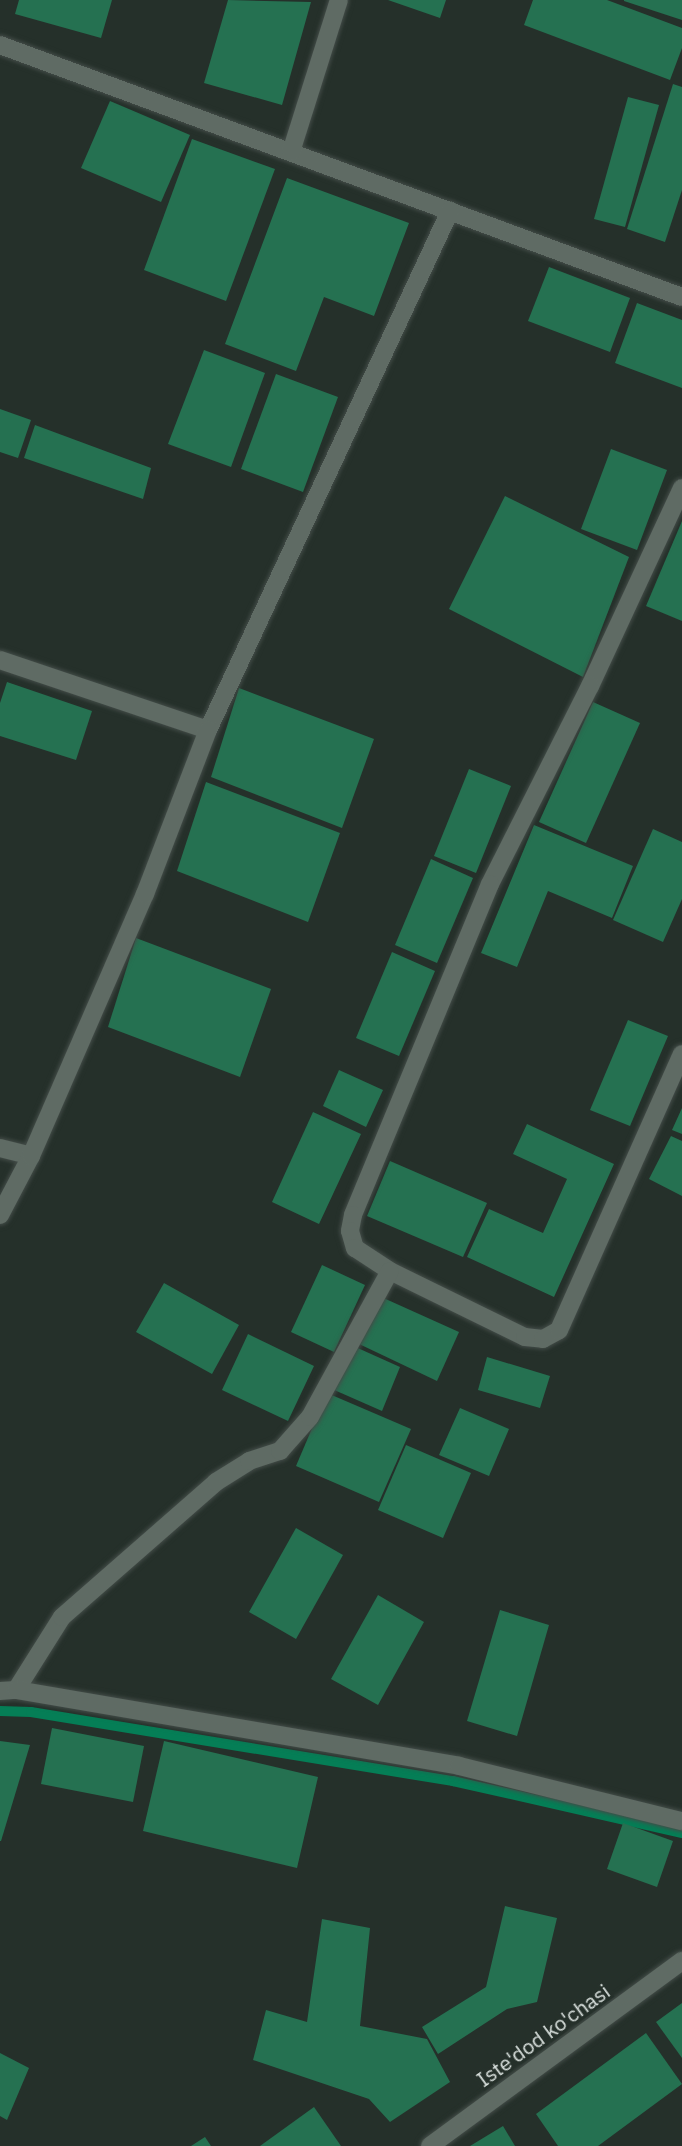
<!DOCTYPE html>
<html>
<head>
<meta charset="utf-8">
<style>
  body { margin:0 }
  #map { position:relative; width:682px; height:2146px; overflow:hidden; background:#25302a; font-family:"IBM Plex Sans",sans-serif }
  div>[style] { position:absolute }
  [style*='--x'] { left:calc(var(--x)*1px); top:calc(var(--y)*1px); width:calc(var(--w)*1px); rotate:calc(var(--a)*1deg) }
  .stream>* { height:10px; margin:-5px; padding:0 5px; transform-origin:5px; border-radius:5px; background:#057e56 }
  .building>* { inset:0; background:#257151 }
  .roads { filter:drop-shadow(0 0 2px #434c48) drop-shadow(0 0 2px #434c48) }
  .minor>* { height:18px; margin:-9px; padding:0 9px; transform-origin:9px; border-radius:9px; background:#5f6b64 }
  span { translate:-50% -50%; white-space:nowrap; text-align:center; line-height:1.15; -webkit-text-stroke:6px #25302a; paint-order:stroke }
  .street-label { font-size:21px; color:#d9e0dd }
</style>
</head>
<body>
<div id="map">
  <div class="stream">
    <div style="--x:0;--y:1711;--w:31;--a:2"></div>
    <div style="--x:31;--y:1712;--w:428;--a:9.3"></div>
    <div style="--x:453;--y:1781;--w:235;--a:12.8"></div>
  </div>
  <div class="building">
    <div style="clip-path:polygon(19px 0,112px 0,101px 38px,15px 14px)"></div>
    <div style="clip-path:polygon(228px 0,311px 2px,282px 105px,204px 83px)"></div>
    <div style="clip-path:polygon(388px 0,446px 0,440px 18px)"></div>
    <div style="clip-path:polygon(533px 0,607px 0,682px 28px,682px 48px,670px 80px,524px 25px)"></div>
    <div style="clip-path:polygon(624px 0,682px 0,682px 20px,624px 1px)"></div>
    <div style="clip-path:polygon(673px 84px,682px 87px,682px 190px,665px 242px,627px 229px)"></div>
    <div style="clip-path:polygon(628px 97px,659px 105px,625px 227px,594px 219px)"></div>
    <div style="clip-path:polygon(110px 101px,190px 135px,161px 202px,81px 168px)"></div>
    <div style="clip-path:polygon(192px 139px,275px 169px,226px 301px,144px 270px)"></div>
    <div style="clip-path:polygon(287px 178px,409px 223px,374px 316px,324px 297px,296px 371px,225px 344px)"></div>
    <div style="clip-path:polygon(549px 267px,630px 298px,610px 352px,528px 321px)"></div>
    <div style="clip-path:polygon(637px 303px,682px 320px,682px 388px,615px 363px)"></div>
    <div style="clip-path:polygon(204px 350px,265px 373px,231px 467px,168px 444px)"></div>
    <div style="clip-path:polygon(276px 374px,338px 397px,303px 492px,241px 469px)"></div>
    <div style="clip-path:polygon(0 409px,31px 420px,18px 458px,0 452px)"></div>
    <div style="clip-path:polygon(35px 425px,151px 468px,143px 499px,24px 458px)"></div>
    <div style="clip-path:polygon(611px 449px,667px 470px,637px 550px,581px 529px)"></div>
    <div style="clip-path:polygon(505px 496px,629px 557px,583px 677px,449px 609px)"></div>
    <div style="clip-path:polygon(682px 521px,682px 621px,646px 606px)"></div>
    <div style="clip-path:polygon(7px 682px,92px 711px,76px 760px,0 736px,0 703px)"></div>
    <div style="clip-path:polygon(239px 688px,374px 739px,342px 828px,211px 777px)"></div>
    <div style="clip-path:polygon(593px 702px,640px 723px,586px 843px,539px 822px)"></div>
    <div style="clip-path:polygon(469px 769px,511px 786px,476px 873px,434px 856px)"></div>
    <div style="clip-path:polygon(206px 782px,340px 833px,308px 922px,177px 871px)"></div>
    <div style="clip-path:polygon(534px 825px,633px 866px,612px 918px,548px 891px,517px 967px,481px 953px)"></div>
    <div style="clip-path:polygon(653px 829px,682px 842px,682px 899px,663px 942px,613px 920px)"></div>
    <div style="clip-path:polygon(431px 859px,473px 878px,437px 963px,395px 945px)"></div>
    <div style="clip-path:polygon(136px 938px,271px 989px,240px 1077px,108px 1027px)"></div>
    <div style="clip-path:polygon(392px 952px,435px 971px,399px 1056px,356px 1038px)"></div>
    <div style="clip-path:polygon(628px 1020px,668px 1036px,630px 1126px,590px 1110px)"></div>
    <div style="clip-path:polygon(339px 1070px,383px 1090px,366px 1127px,323px 1106px)"></div>
    <div style="clip-path:polygon(682px 1108px,682px 1134px,672px 1130px)"></div>
    <div style="clip-path:polygon(313px 1112px,361px 1134px,319px 1224px,272px 1202px)"></div>
    <div style="clip-path:polygon(527px 1124px,614px 1164px,554px 1297px,467px 1257px,489px 1209px,543px 1233px,567px 1179px,513px 1154px)"></div>
    <div style="clip-path:polygon(671px 1136px,682px 1141px,682px 1196px,649px 1179px)"></div>
    <div style="clip-path:polygon(390px 1161px,487px 1203px,463px 1257px,367px 1216px)"></div>
    <div style="clip-path:polygon(322px 1265px,365px 1285px,334px 1352px,291px 1332px)"></div>
    <div style="clip-path:polygon(164px 1283px,239px 1325px,212px 1374px,136px 1332px)"></div>
    <div style="clip-path:polygon(379px 1296px,459px 1332px,437px 1381px,357px 1343px)"></div>
    <div style="clip-path:polygon(248px 1334px,314px 1366px,288px 1421px,222px 1390px)"></div>
    <div style="clip-path:polygon(351px 1345px,400px 1367px,382px 1411px,332px 1389px)"></div>
    <div style="clip-path:polygon(487px 1357px,550px 1376px,540px 1408px,478px 1390px)"></div>
    <div style="clip-path:polygon(327px 1393px,411px 1429px,379px 1502px,296px 1466px)"></div>
    <div style="clip-path:polygon(460px 1408px,509px 1429px,489px 1476px,439px 1455px)"></div>
    <div style="clip-path:polygon(406px 1445px,471px 1473px,443px 1538px,378px 1510px)"></div>
    <div style="clip-path:polygon(296px 1528px,343px 1555px,296px 1639px,249px 1612px)"></div>
    <div style="clip-path:polygon(378px 1595px,424px 1622px,378px 1705px,331px 1679px)"></div>
    <div style="clip-path:polygon(500px 1610px,549px 1625px,517px 1736px,467px 1721px)"></div>
    <div style="clip-path:polygon(52px 1728px,144px 1746px,133px 1802px,41px 1784px)"></div>
    <div style="clip-path:polygon(0 1741px,30px 1745px,1px 1841px,0 1841px)"></div>
    <div style="clip-path:polygon(164px 1741px,318px 1777px,297px 1868px,143px 1831px)"></div>
    <div style="clip-path:polygon(623px 1823px,673px 1841px,657px 1887px,607px 1869px)"></div>
    <div style="clip-path:polygon(505px 1906px,557px 1918px,537px 2002px,507px 2009px,438px 2054px,422px 2027px,486px 1987px)"></div>
    <div style="clip-path:polygon(322px 1919px,370px 1928px,360px 2026px,427px 2039px,450px 2082px,390px 2122px,369px 2099px,253px 2060px,266px 2010px,307px 2022px)"></div>
    <div style="clip-path:polygon(682px 2003px,682px 2058px,656px 2022px)"></div>
    <div style="clip-path:polygon(646px 2033px,682px 2084px,598px 2146px,558px 2146px,536px 2114px)"></div>
    <div style="clip-path:polygon(0 2053px,29px 2068px,7px 2120px,0 2116px)"></div>
    <div style="clip-path:polygon(314px 2107px,341px 2146px,260px 2146px)"></div>
    <div style="clip-path:polygon(503px 2126px,515px 2146px,470px 2146px)"></div>
    <div style="clip-path:polygon(205px 2137px,211px 2146px,191px 2146px)"></div>
  </div>
  <div class="roads">
    <div class="minor">
      <div style="--x:0;--y:45;--w:727;--a:20.28"></div>
      <div style="--x:291;--y:152;--w:159;--a:-72.5"></div>
      <div style="--x:682;--y:488;--w:218;--a:114.9"></div>
      <div style="--x:590;--y:686;--w:222;--a:116.8"></div>
      <div style="--x:490;--y:884;--w:358;--a:112.5"></div>
      <div style="--x:353;--y:1215;--w:16;--a:101"></div>
      <div style="--x:350;--y:1231;--w:18;--a:74"></div>
      <div style="--x:355;--y:1248;--w:42;--a:33.3"></div>
      <div style="--x:390;--y:1271;--w:150;--a:26.1"></div>
      <div style="--x:525;--y:1337;--w:18;--a:6"></div>
      <div style="--x:543;--y:1339;--w:18;--a:-29"></div>
      <div style="--x:559;--y:1330;--w:302;--a:-66"></div>
      <div style="--x:0;--y:660;--w:219;--a:18.6"></div>
      <div style="--x:208;--y:730;--w:573;--a:-65"></div>
      <div style="--x:0;--y:1148;--w:32;--a:14"></div>
      <div style="--x:0;--y:1215;--w:67;--a:-62.3"></div>
      <div style="--x:31;--y:1156;--w:286;--a:-66.5"></div>
      <div style="--x:145;--y:894;--w:176;--a:-69"></div>
      <div style="--x:16;--y:1690;--w:86;--a:-57.8"></div>
      <div style="--x:62;--y:1617;--w:205;--a:-41.2"></div>
      <div style="--x:216;--y:1482;--w:39;--a:-32"></div>
      <div style="--x:249;--y:1461;--w:33;--a:-18"></div>
      <div style="--x:280;--y:1451;--w:45;--a:-48.6"></div>
      <div style="--x:310;--y:1417;--w:166;--a:-61.3"></div>
      <div style="--x:0;--y:1691;--w:16;--a:-4"></div>
      <div style="--x:16;--y:1690;--w:449;--a:9.7"></div>
      <div style="--x:459;--y:1766;--w:230;--a:13.9"></div>
      <div style="--x:430;--y:2146;--w:313;--a:-36.3"></div>
    </div>
  </div>
  <div class="street-label">
    <span style="left:543px;top:2035px;rotate:-36deg">Iste'dod ko'chasi</span>
  </div>
</div>
</body>
</html>
